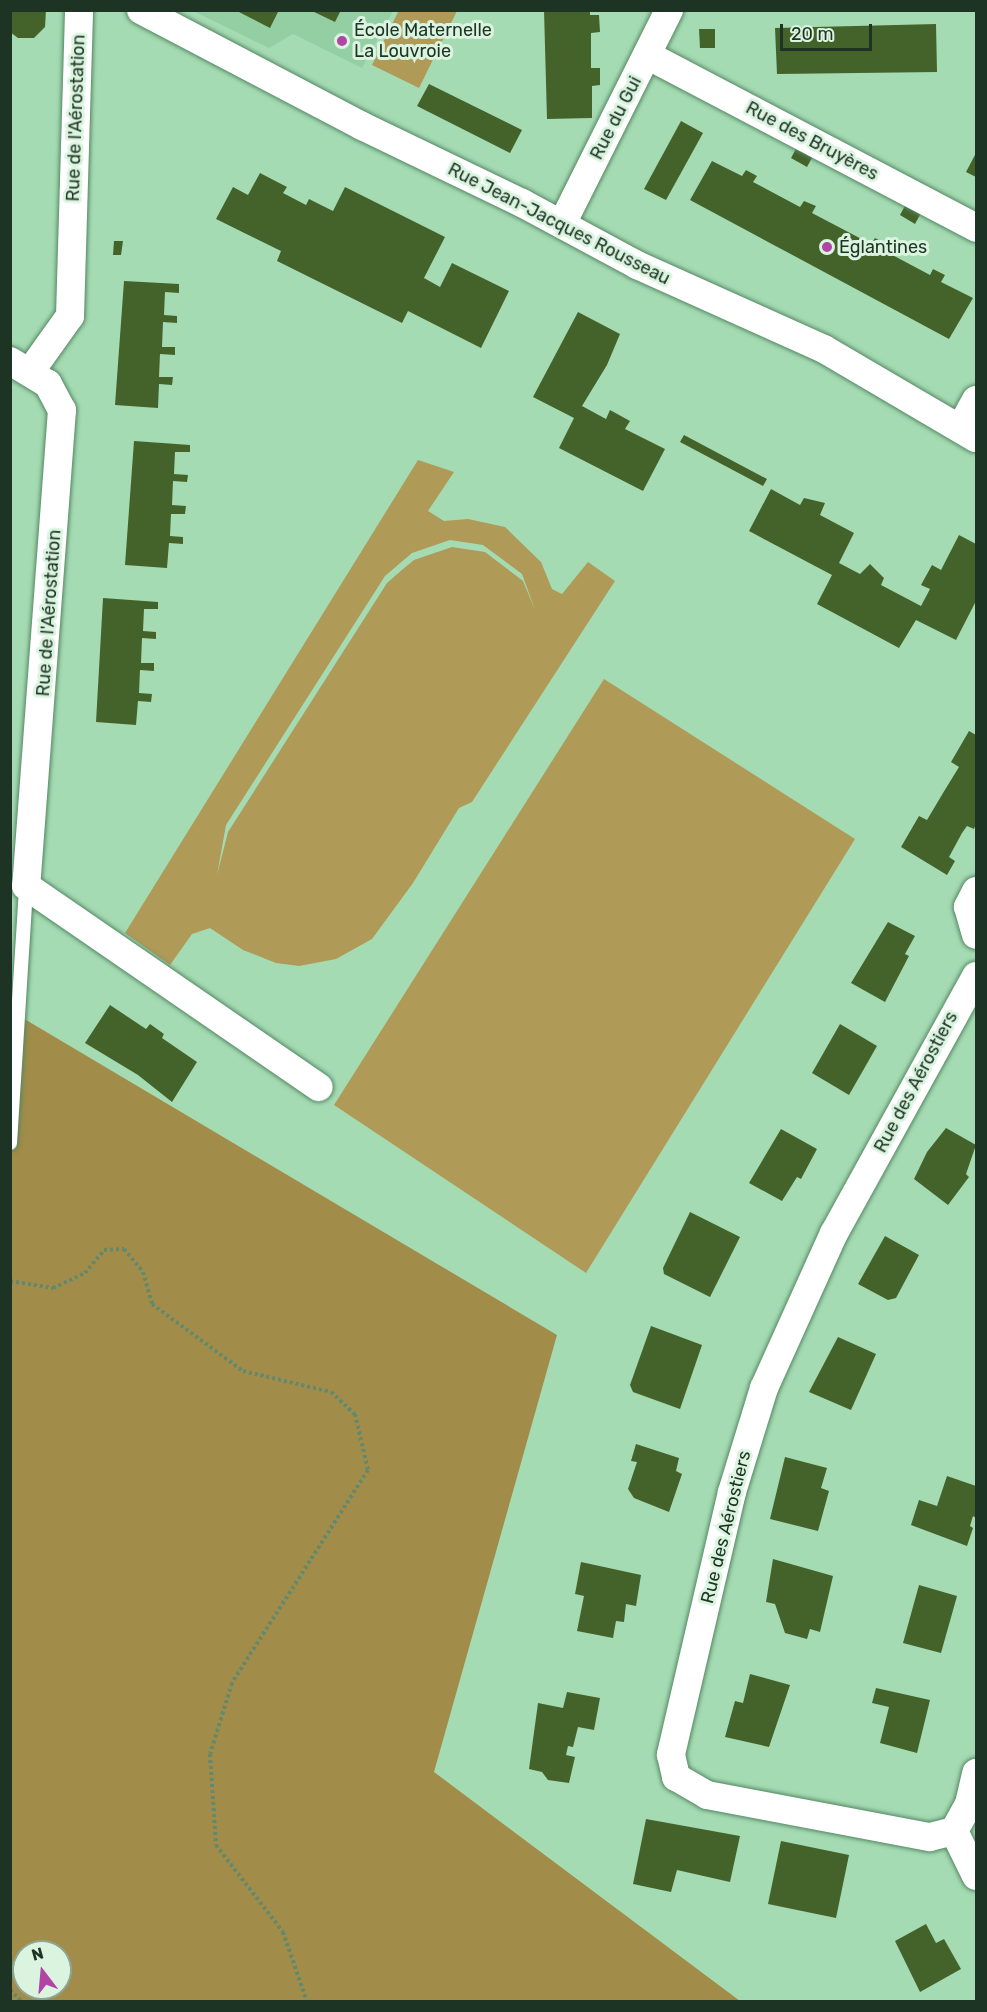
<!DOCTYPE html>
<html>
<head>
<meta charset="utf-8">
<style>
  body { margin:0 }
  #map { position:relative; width:987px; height:2012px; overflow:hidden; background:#a5dbb3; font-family:Rubik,sans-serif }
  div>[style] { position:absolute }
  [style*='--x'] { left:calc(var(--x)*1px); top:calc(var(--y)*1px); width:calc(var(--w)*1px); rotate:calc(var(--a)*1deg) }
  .built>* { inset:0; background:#94cfa4 }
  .green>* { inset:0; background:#af9a58 }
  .forest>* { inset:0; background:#a18c49 }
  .building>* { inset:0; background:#44632a }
  .path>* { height:4px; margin-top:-2px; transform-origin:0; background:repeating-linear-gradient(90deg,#62896c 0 3px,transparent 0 6px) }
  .roads { filter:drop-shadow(0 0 2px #548763) drop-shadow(0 0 2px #548763) }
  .lane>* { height:14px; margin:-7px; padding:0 7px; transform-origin:7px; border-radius:7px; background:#fff }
  .street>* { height:28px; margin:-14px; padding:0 14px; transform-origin:14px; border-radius:14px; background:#fff }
  .dots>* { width:16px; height:16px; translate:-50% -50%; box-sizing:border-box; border:3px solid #daf4e0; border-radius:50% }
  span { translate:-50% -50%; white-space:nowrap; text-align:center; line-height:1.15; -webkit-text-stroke:6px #daf4e0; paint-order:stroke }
  .poi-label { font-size:18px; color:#1d3323 }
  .left { translate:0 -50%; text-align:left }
  .street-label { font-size:18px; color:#1d3323 }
  .frame { position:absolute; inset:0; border:12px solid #1d3323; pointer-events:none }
  .north { position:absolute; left:12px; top:1940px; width:60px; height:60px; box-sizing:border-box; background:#daf4e0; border:2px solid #8ea794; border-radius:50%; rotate:344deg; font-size:16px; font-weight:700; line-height:24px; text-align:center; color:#1d3323 }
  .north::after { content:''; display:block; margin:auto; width:21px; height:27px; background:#b145a5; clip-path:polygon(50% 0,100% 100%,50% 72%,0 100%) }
  .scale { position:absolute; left:780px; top:24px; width:92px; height:27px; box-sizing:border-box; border:3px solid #1d3323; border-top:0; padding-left:8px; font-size:18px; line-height:21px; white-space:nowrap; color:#1d3323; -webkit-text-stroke:4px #daf4e0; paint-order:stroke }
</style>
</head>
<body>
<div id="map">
  <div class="built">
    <div style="clip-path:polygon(193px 11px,393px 11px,362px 68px,293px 34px,269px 48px)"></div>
  </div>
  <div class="green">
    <div style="clip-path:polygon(399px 10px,457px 11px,419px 88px,372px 65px)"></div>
    <div style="clip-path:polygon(evenodd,418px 460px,454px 472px,428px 511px,444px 521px,468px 519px,505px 527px,541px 562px,552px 589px,562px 594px,588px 562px,615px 581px,472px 802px,459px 808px,413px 883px,372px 939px,336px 959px,299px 966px,276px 963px,243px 950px,210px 928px,192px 934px,170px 965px,125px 933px,418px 460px,450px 540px,483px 545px,522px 574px,535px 610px,523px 581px,485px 552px,452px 547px,414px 560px,403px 569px,387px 583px,228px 832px,217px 875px,226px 825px,385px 576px,412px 553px,450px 540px)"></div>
    <div style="clip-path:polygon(604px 679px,855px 839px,586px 1273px,334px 1105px)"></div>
  </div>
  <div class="forest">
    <div style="clip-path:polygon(evenodd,11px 1011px,557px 1335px,434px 1772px,740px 2001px,11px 2002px,11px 1011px,24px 1952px,60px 1952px,60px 1988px,24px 1988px,24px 1952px)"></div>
  </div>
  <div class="building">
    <div style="clip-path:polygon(10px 10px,46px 10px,45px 27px,34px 38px,18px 38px,10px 32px)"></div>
    <div style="clip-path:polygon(235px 10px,279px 10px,270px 28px)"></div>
    <div style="clip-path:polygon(310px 10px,341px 10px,335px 22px)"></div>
    <div style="clip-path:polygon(544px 10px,590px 10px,590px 15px,599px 15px,600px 32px,591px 33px,591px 68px,600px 68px,600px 85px,592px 86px,592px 118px,547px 119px)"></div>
    <div style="clip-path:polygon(936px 24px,937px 72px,777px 74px,775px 28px)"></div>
    <div style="clip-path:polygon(699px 29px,715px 29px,715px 48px,700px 48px)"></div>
    <div style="clip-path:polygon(429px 84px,522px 130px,510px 153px,417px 106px)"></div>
    <div style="clip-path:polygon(681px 121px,703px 133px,666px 200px,644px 189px)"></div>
    <div style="clip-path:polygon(797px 147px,813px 156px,807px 167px,791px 158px)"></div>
    <div style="clip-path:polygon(976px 153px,976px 177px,966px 172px)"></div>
    <div style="clip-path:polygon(712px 161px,742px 176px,746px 170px,757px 176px,753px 182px,800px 207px,804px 201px,816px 206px,812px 213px,871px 244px,875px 238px,886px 244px,883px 250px,930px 275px,933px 269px,945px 275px,941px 282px,973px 298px,949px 339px,690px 200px)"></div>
    <div style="clip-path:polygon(260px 173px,287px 187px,283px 193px,306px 205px,309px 199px,333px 211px,345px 187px,445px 237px,424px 278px,440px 287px,452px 263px,509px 291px,481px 348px,408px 311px,402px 323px,277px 261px,281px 251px,216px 219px,233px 187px,248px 195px)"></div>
    <div style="clip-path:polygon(906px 204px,921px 213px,915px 224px,900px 215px)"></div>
    <div style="clip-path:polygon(114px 241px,123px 241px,121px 255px,113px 255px)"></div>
    <div style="clip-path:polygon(124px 281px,179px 284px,179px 293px,165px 292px,164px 315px,177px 316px,177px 323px,163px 322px,162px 347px,175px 347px,175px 355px,160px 354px,159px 377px,173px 377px,172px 385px,159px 384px,158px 408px,115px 405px)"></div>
    <div style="clip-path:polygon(578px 312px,620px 334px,607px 365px,582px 406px,606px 419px,610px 410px,630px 421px,625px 429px,665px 449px,643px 491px,559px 448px,574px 418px,533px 397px)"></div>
    <div style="clip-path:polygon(684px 435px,767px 479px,763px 486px,680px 442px)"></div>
    <div style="clip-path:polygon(134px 441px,190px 445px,190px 452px,175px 452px,174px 474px,188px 475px,187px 482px,173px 481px,172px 505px,186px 506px,185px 514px,171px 514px,170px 536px,183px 537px,183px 544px,169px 543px,167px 568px,125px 565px)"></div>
    <div style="clip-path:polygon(771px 489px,800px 505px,804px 498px,825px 503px,820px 515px,854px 533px,839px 563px,860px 574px,870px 564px,884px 578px,881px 585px,921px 606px,930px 589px,921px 585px,932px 565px,941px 570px,959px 535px,976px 544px,976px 601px,956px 640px,916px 620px,899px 648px,817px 604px,832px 575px,749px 531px)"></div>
    <div style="clip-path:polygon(103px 598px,158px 602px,158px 609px,144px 609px,143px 631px,156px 632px,156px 639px,142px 638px,141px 663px,154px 663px,154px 671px,140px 670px,139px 693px,152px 694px,151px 702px,138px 701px,136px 725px,96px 722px)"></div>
    <div style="clip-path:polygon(969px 731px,976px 735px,976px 824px,974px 829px,967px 826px,962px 833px,949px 857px,955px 861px,947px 875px,901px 847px,919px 816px,927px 820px,943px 793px,959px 767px,951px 762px)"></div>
    <div style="clip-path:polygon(888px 922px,915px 936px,905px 954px,909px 956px,885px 1002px,851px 983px)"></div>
    <div style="clip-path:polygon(110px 1005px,146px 1029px,150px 1024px,164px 1034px,162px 1038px,197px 1062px,172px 1102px,138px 1075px,85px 1043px)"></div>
    <div style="clip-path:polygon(840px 1024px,877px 1046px,849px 1095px,812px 1073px)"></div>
    <div style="clip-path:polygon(946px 1128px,976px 1145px,966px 1174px,969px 1177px,948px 1205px,914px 1179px,927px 1152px)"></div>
    <div style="clip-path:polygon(781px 1129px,817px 1149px,801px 1179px,797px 1177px,782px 1201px,749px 1183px)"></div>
    <div style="clip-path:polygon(690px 1212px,740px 1237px,710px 1297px,664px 1274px,663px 1268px)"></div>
    <div style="clip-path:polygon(885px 1236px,919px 1255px,896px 1298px,888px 1300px,858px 1284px)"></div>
    <div style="clip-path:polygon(651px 1326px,702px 1345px,680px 1409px,633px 1392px,630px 1385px)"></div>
    <div style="clip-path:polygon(838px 1337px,876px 1354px,851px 1410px,809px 1392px)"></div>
    <div style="clip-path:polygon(636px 1444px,679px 1458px,676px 1471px,682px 1474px,669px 1512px,634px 1498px,628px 1489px,637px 1462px,631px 1461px)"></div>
    <div style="clip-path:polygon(785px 1457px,827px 1468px,821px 1488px,829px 1491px,818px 1531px,770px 1519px)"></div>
    <div style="clip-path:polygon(947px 1476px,976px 1486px,976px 1518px,973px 1516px,970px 1526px,973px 1528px,967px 1546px,911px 1525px,919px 1500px,937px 1506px)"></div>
    <div style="clip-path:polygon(773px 1559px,833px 1576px,820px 1632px,810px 1629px,807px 1639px,785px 1633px,775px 1604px,766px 1602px)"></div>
    <div style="clip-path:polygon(581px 1562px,641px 1575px,636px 1606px,626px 1604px,624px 1622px,616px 1621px,613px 1638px,577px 1631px,584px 1596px,575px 1594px)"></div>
    <div style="clip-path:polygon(919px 1585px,957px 1596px,941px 1653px,903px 1643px)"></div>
    <div style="clip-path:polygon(750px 1674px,790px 1685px,769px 1747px,725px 1737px,735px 1701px,743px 1703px)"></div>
    <div style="clip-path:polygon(876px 1688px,930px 1700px,917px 1753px,880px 1743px,889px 1707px,872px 1703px)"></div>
    <div style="clip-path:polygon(567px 1692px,600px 1698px,594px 1730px,578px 1727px,573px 1747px,568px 1746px,566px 1755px,575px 1757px,569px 1783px,548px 1780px,542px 1772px,529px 1769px,538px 1703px,563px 1708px)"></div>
    <div style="clip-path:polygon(646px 1819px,740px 1836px,730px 1882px,677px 1870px,671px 1892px,633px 1884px)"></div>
    <div style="clip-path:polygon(781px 1841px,849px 1855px,836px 1918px,768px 1904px)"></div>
    <div style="clip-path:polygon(926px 1924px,936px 1943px,944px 1939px,961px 1969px,920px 1992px,895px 1941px)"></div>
  </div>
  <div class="path">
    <div style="--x:10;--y:1281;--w:44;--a:9.2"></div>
    <div style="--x:53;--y:1288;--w:35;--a:-25"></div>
    <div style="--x:85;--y:1273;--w:30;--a:-50"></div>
    <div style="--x:104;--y:1250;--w:20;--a:-3"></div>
    <div style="--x:124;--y:1249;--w:30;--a:50"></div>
    <div style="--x:143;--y:1272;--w:33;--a:74"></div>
    <div style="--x:152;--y:1304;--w:113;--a:36.4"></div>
    <div style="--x:243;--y:1371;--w:90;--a:13.4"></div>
    <div style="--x:331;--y:1392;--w:33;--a:43"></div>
    <div style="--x:355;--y:1414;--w:57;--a:76.9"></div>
    <div style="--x:368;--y:1470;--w:253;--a:122.6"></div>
    <div style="--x:232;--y:1683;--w:74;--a:107.2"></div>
    <div style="--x:210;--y:1754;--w:91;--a:86.2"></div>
    <div style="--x:216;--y:1845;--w:110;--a:52.4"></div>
    <div style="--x:283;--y:1932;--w:74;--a:71.1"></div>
    <div style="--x:10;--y:1990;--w:17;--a:45"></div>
  </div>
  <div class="roads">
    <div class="lane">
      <div style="--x:10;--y:1143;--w:257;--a:-86.4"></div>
    </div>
    <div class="street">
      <div style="--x:141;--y:10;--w:250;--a:27.7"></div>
      <div style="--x:362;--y:126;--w:178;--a:25.7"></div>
      <div style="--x:522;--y:203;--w:131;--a:28.3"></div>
      <div style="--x:637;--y:265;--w:205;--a:24.2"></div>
      <div style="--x:824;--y:349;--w:176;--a:30.4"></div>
      <div style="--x:647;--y:55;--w:372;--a:27.7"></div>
      <div style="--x:562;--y:224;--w:239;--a:-63.4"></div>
      <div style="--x:10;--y:361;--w:44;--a:31.2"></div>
      <div style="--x:48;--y:384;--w:30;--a:62"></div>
      <div style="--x:62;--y:410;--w:477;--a:94.3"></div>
      <div style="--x:26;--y:886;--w:355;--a:34.5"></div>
      <div style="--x:30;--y:372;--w:69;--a:-54.5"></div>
      <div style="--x:70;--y:316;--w:306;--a:-88.3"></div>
      <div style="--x:961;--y:427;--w:31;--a:-61"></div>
      <div style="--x:976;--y:891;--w:18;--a:117"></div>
      <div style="--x:968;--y:907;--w:29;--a:74"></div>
      <div style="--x:976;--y:976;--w:294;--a:118.9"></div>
      <div style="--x:834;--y:1233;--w:170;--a:114.3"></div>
      <div style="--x:764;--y:1388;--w:109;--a:107.1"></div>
      <div style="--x:732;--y:1492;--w:270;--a:103.1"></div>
      <div style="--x:671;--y:1755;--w:23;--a:77"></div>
      <div style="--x:676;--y:1777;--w:36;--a:30"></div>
      <div style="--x:707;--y:1795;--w:227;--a:10.7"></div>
      <div style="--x:930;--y:1837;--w:25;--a:-14"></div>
      <div style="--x:954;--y:1831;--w:31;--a:-61"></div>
      <div style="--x:969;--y:1804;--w:32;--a:-77"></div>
      <div style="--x:954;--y:1831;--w:50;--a:63.9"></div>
    </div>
  </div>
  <div class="dots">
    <div style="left:342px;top:41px;background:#b145a5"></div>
    <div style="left:827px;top:247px;background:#b145a5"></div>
  </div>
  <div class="poi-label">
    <span class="left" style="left:354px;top:41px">École Maternelle<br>La Louvroie</span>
    <span class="left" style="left:839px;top:247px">Églantines</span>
  </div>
  <div class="street-label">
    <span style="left:76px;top:118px;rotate:-88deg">Rue de l'Aérostation</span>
    <span style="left:616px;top:118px;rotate:-63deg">Rue du Gui</span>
    <span style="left:812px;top:141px;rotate:28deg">Rue des Bruyères</span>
    <span style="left:559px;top:224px;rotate:27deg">Rue Jean-Jacques Rousseau</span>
    <span style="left:49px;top:613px;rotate:-86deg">Rue de l'Aérostation</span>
    <span style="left:916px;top:1082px;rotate:-62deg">Rue des Aérostiers</span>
    <span style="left:726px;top:1527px;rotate:-76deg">Rue des Aérostiers</span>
  </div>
  <div class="frame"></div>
  <div class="north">N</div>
  <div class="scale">20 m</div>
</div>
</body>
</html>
